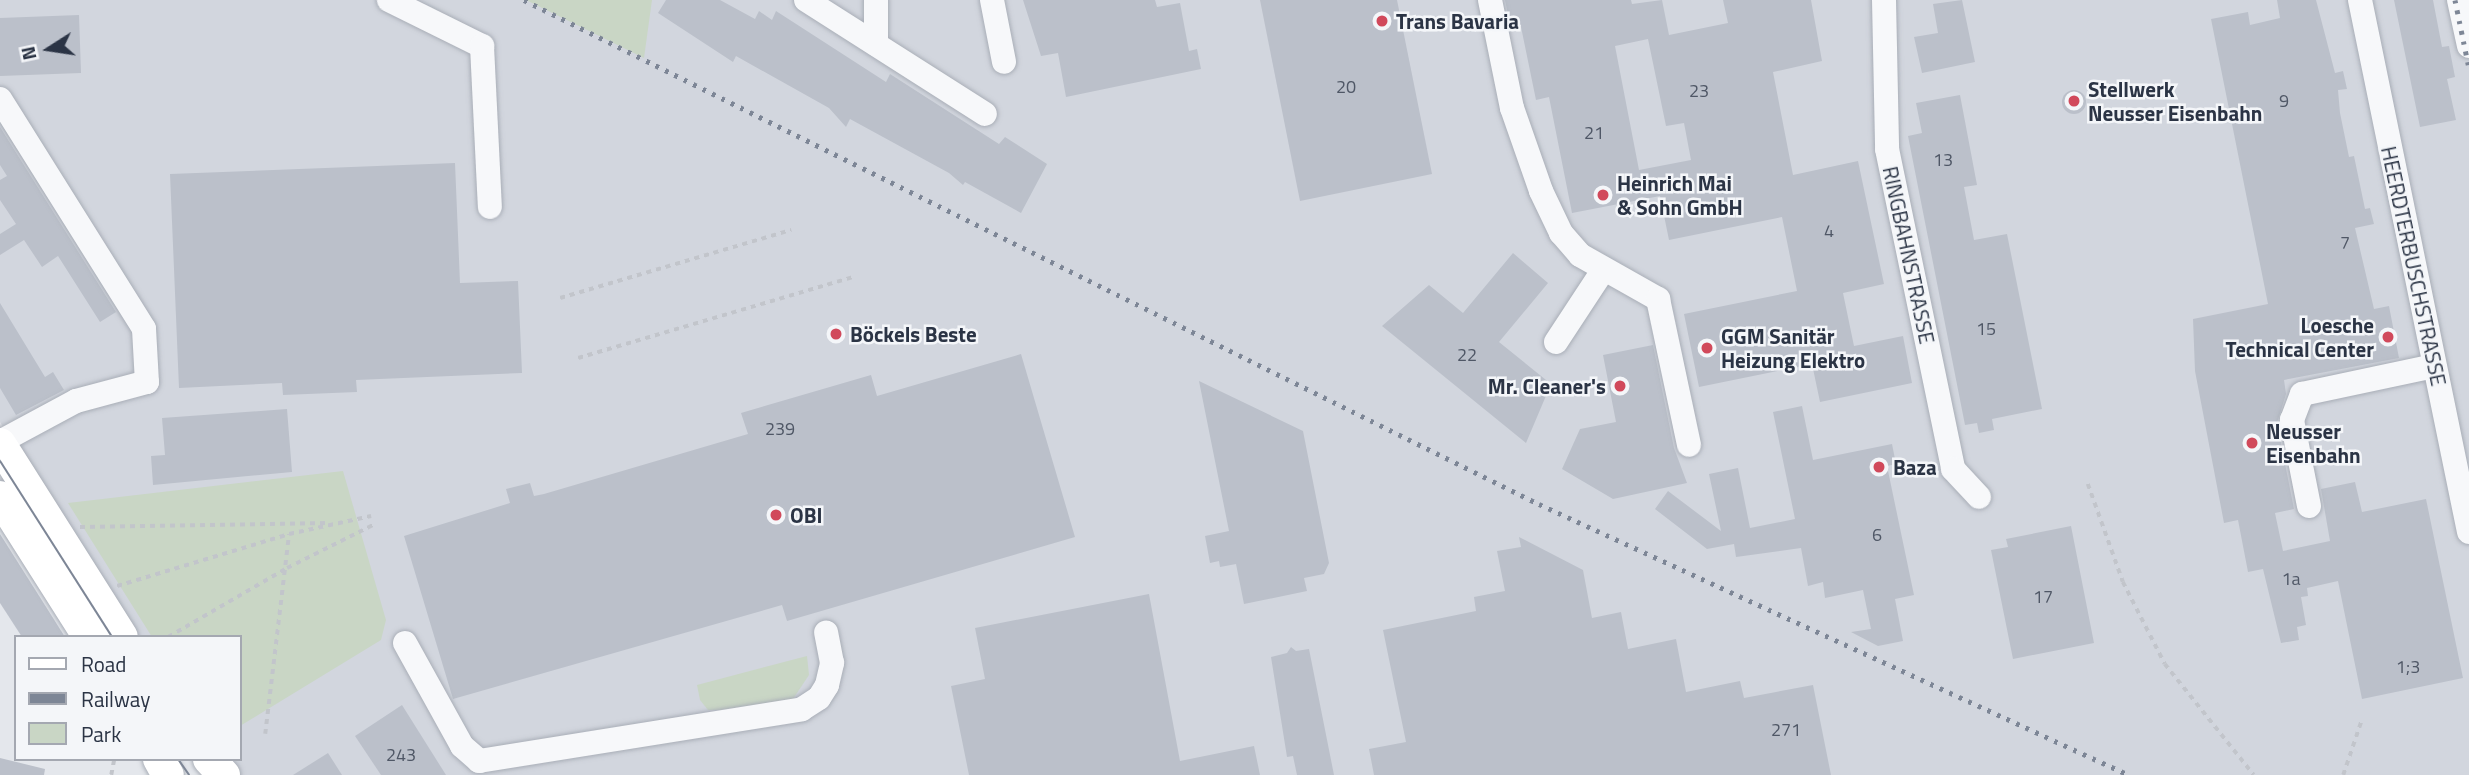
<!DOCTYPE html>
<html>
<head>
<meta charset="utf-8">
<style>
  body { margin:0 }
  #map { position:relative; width:2469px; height:775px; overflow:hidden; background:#e4e7ec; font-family:"Titillium Web",sans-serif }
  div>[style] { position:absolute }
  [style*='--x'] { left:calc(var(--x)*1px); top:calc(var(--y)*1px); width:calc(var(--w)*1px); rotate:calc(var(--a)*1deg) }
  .built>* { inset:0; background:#d2d6de }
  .green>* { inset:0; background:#c9d6c5 }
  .building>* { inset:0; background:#bbc0ca }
  .round { border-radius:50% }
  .path>* { height:3.5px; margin-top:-1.75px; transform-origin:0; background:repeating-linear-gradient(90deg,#c2c5cb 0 5px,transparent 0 10px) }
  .roads { filter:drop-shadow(0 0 2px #a9aeb7) drop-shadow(0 0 2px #a9aeb7) }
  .minor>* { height:24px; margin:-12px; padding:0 12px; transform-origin:12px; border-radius:12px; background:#f7f8fa }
  .major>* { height:32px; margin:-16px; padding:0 16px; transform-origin:16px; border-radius:16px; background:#fff }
  .tram>* { height:2px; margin:-1px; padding:0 1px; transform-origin:1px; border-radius:1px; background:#7d8696 }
  .rail>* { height:5px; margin-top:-2.5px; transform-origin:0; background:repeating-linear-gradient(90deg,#7d8696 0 3.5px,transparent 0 10.5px) }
  .dots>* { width:19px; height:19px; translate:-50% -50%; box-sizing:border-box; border:4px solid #f4f6f9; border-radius:50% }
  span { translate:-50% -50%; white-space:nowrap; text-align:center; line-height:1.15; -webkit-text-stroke:5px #f4f6f9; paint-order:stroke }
  .number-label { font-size:18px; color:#4f5766 }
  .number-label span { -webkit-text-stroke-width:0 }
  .poi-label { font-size:21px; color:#2b3445; font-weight:700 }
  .left { translate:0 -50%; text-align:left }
  .right { translate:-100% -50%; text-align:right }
  .street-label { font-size:21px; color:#2b3445 }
  .legend { position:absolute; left:14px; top:635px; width:228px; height:126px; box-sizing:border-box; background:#f4f6f9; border:2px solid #a4a8b1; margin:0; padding:9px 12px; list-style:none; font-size:21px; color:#2b3445 }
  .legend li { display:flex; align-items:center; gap:14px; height:35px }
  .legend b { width:35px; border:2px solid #a4a8b1 }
  .north { position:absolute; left:14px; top:14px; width:70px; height:70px; -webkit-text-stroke:5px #f4f6f9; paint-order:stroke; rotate:258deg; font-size:19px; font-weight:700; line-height:28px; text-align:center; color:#2b3445 }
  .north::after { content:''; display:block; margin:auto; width:24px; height:32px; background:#2b3445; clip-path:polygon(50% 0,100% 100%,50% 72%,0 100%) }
</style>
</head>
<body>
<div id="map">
  <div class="built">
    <div style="clip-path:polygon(0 0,2469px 0,2469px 775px,240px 775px,228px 759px,240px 759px,240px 637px,136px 637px,0 422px)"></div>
  </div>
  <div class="green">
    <div style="clip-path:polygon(526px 0,652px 0,644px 58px)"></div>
    <div style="clip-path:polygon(343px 471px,386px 620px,381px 640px,240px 726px,240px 637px,152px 637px,68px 503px)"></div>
    <div style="clip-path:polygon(807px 656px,809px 675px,793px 699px,720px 710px,708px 710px,700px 700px,697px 685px)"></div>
  </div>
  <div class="building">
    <div style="clip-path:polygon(666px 0,720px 0,755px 19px,759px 11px,772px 20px,776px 11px,886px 82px,890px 74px,999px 144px,1005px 137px,1047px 164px,1021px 213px,965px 182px,963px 185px,949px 173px,850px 119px,846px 127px,829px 108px,736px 56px,733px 62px,658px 13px)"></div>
    <div style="clip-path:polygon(1023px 0,1155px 0,1157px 7px,1180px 3px,1189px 51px,1197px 49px,1201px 69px,1066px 97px,1058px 53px,1041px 56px)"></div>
    <div style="clip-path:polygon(1260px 0,1397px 0,1432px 174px,1300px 201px)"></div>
    <div style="clip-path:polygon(evenodd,1505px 0,1631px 0,1632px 4px,1662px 0,1669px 35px,1728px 23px,1723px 0,1811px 0,1822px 61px,1773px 72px,1793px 175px,1858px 161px,1884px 284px,1843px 293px,1854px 346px,1903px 336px,1912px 383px,1820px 402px,1812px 364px,1699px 387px,1684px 314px,1797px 291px,1782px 217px,1669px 240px,1660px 196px,1572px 213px,1549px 97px,1536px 100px,1521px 27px,1511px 29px,1505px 0,1648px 39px,1666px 126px,1684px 123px,1691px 160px,1639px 170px,1615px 46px,1648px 39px)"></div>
    <div style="clip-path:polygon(1962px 0,1975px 62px,1922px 73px,1914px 37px,1938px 33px,1933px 4px)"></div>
    <div style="clip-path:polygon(2277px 0,2316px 0,2335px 73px,2343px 71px,2347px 89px,2338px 90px,2340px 113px,2349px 157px,2354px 156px,2365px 209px,2370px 208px,2374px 224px,2355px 228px,2374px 309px,2389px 306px,2399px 358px,2284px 380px,2286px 394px,2277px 423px,2294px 509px,2275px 513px,2283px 551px,2330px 541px,2321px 489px,2355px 482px,2362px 512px,2426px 499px,2463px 678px,2362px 699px,2338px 581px,2307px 588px,2308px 596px,2301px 597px,2306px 625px,2297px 627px,2299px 640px,2281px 643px,2263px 569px,2248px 572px,2238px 520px,2224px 523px,2195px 371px,2193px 319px,2268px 304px,2211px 19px,2248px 12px,2250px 25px,2280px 18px)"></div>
    <div style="clip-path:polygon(2394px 0,2433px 0,2442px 47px,2449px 46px,2455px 77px,2447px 79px,2456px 120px,2420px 127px)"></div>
    <div style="clip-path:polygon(79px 15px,81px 73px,0 76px,0 18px)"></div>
    <div class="round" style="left:2062px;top:90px;width:24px;height:24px"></div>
    <div style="clip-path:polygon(1960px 95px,1977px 185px,1964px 187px,1974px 240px,2007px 234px,2042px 409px,1992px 419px,1994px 430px,1979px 433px,1977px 423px,1965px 425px,1908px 136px,1922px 133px,1916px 103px)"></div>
    <div style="clip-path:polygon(0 127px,116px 312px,100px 322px,58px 256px,42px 267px,24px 240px,0 255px,0 234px,16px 224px,0 200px,0 180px,7px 176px,0 165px)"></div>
    <div style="clip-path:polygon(455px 163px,460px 283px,518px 281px,522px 373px,356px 380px,357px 392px,283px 395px,282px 383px,179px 388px,170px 174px)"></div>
    <div style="clip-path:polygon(1513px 253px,1548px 283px,1499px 342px,1551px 384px,1526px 443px,1382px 326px,1429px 285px,1463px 313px)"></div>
    <div style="clip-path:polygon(0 303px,45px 377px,53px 372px,64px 390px,16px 415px,0 388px)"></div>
    <div style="clip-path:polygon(1653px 345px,1674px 448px,1687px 483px,1613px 499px,1562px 469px,1580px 429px,1616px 422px,1603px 355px)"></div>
    <div style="clip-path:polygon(1021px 354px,1075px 537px,787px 621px,782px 605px,453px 699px,404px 536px,510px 503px,506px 489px,530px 483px,534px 496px,544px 494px,748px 434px,741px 413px,871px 375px,877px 396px)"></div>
    <div style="clip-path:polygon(1199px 381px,1303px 431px,1329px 563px,1324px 574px,1304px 578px,1307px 591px,1244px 604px,1236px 564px,1220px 567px,1219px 561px,1210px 563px,1205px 536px,1229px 531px)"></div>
    <div style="clip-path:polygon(1802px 406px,1813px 460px,1892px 444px,1896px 464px,1887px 466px,1914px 595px,1895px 599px,1903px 641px,1878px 646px,1851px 632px,1871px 629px,1863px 590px,1825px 598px,1823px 582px,1808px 586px,1801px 548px,1736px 557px,1734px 544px,1707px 549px,1655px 509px,1668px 491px,1721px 531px,1709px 474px,1738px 468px,1750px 528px,1795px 519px,1773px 412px)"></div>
    <div style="clip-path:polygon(287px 409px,292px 472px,153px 485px,151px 456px,165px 455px,162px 418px)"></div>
    <div style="clip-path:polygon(2071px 526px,2094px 643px,2013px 659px,1991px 550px,2008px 547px,2006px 539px)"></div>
    <div style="clip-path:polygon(0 534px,48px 610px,65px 637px,22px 637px,0 603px)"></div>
    <div style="clip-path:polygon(1519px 537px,1583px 570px,1592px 618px,1621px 612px,1628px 649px,1676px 639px,1686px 692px,1740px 681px,1744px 698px,1813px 685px,1831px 775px,1374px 775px,1369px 749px,1406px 742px,1383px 630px,1476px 611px,1474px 597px,1505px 591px,1497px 551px,1521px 547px)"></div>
    <div style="clip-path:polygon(1149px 594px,1180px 761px,1254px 746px,1260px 775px,969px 775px,951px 686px,985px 679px,975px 628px)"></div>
    <div style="clip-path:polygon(1291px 647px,1296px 651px,1309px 649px,1334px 775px,1297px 775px,1293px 756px,1287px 757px,1271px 657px,1287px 653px)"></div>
    <div style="clip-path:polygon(402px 705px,446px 775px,381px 775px,355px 736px)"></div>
    <div style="clip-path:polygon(328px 753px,342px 775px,293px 775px)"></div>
    <div style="clip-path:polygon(0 758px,45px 769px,44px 775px,0 775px)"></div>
  </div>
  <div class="path">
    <div style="--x:560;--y:298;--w:241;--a:-16.4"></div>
    <div style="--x:578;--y:358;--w:288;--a:-16.4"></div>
    <div style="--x:2088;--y:484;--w:104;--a:70.3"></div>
    <div style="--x:2123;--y:582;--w:92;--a:62.9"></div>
    <div style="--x:2165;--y:664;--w:142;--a:51.3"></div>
    <div style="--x:80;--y:527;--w:248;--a:-0.9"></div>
    <div style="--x:117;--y:586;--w:180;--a:-16.8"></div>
    <div style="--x:289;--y:534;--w:84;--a:-12.4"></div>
    <div style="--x:168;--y:637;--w:138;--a:-30.1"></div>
    <div style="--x:287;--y:568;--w:96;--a:-26.6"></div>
    <div style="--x:265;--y:734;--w:201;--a:-83.2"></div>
    <div style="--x:111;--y:775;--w:16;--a:-79"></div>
    <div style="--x:2343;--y:775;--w:59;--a:-71.3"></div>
  </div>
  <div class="roads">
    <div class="minor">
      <div style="--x:389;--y:0;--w:104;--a:26.3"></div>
      <div style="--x:482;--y:46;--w:161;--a:87.2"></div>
      <div style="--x:806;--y:0;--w:212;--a:32.5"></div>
      <div style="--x:992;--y:0;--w:63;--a:79"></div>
      <div style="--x:1490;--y:0;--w:110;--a:78.5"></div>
      <div style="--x:1512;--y:108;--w:88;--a:70.7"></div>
      <div style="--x:1541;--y:191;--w:47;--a:64.5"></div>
      <div style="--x:1561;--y:233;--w:29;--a:49"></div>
      <div style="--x:1580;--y:255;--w:90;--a:29.4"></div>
      <div style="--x:1658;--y:299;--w:149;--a:78"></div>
      <div style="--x:1884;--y:0;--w:149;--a:88.8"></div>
      <div style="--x:1887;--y:149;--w:327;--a:78.3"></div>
      <div style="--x:1953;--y:469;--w:38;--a:47"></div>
      <div style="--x:2360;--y:0;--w:543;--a:78.42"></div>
      <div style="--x:2459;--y:0;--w:47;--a:77.7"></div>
      <div style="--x:876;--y:44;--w:44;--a:-90"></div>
      <div style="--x:0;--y:99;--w:271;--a:57.9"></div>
      <div style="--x:144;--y:329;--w:53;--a:86.8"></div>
      <div style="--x:147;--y:382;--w:73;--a:165"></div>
      <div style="--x:76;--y:401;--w:86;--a:151.7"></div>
      <div style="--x:1556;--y:342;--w:87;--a:-56.7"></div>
      <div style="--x:2309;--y:506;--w:88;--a:-101.2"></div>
      <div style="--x:2292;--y:420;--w:28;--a:-69"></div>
      <div style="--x:2302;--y:394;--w:135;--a:-12"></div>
      <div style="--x:405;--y:643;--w:118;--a:61"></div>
      <div style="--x:462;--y:746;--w:23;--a:41"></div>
      <div style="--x:479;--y:761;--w:327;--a:-9.1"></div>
      <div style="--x:802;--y:709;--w:20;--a:-33"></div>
      <div style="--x:819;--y:698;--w:15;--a:-58"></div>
      <div style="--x:827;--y:685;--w:23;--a:-77"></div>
      <div style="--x:832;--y:663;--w:31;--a:-101"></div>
    </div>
    <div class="major">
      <div style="--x:0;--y:444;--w:228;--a:57.7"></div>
      <div style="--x:0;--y:497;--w:166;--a:57.6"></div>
      <div style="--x:159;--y:759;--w:18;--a:61"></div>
      <div style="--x:209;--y:759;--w:22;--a:47"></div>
    </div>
  </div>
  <div class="tram">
    <div style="--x:0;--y:461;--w:209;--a:57.5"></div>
    <div style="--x:178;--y:759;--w:19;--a:55"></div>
  </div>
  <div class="rail">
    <div style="--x:524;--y:0;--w:1133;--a:26.41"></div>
    <div style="--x:1539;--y:504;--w:649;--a:24.67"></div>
    <div style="--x:2455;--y:0;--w:69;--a:78.4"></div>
  </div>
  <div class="dots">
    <div style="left:1382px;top:21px;background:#d1495b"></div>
    <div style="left:2074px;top:101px;background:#d1495b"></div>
    <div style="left:1603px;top:195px;background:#d1495b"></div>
    <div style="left:836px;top:334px;background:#d1495b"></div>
    <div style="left:2388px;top:337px;background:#d1495b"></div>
    <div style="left:1707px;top:348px;background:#d1495b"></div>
    <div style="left:1620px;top:386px;background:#d1495b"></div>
    <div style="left:2252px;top:443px;background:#d1495b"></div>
    <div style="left:1879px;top:467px;background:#d1495b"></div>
    <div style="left:776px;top:515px;background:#d1495b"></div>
  </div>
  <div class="number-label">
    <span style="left:1346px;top:87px">20</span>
    <span style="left:1699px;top:91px">23</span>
    <span style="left:2284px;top:101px">9</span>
    <span style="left:1594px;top:133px">21</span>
    <span style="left:1943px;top:160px">13</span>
    <span style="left:1829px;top:231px">4</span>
    <span style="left:2345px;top:243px">7</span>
    <span style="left:1986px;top:329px">15</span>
    <span style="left:1467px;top:355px">22</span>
    <span style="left:780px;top:429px">239</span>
    <span style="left:1877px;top:535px">6</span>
    <span style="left:2291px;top:579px">1a</span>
    <span style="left:2043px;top:597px">17</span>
    <span style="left:2408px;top:667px">1;3</span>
    <span style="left:1786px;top:730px">271</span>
    <span style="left:401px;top:755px">243</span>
  </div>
  <div class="poi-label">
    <span class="left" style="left:1396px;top:21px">Trans Bavaria</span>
    <span class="left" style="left:2088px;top:101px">Stellwerk<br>Neusser Eisenbahn</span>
    <span class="left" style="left:1617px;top:195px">Heinrich Mai<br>&amp; Sohn GmbH</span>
    <span class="right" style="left:2374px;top:337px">Loesche<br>Technical Center</span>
    <span class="left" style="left:850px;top:334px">Böckels Beste</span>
    <span class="left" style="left:1721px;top:348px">GGM Sanitär<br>Heizung Elektro</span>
    <span class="right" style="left:1606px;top:386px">Mr. Cleaner's</span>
    <span class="left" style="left:2266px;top:443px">Neusser<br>Eisenbahn</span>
    <span class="left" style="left:1893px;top:467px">Baza</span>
    <span class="left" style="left:790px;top:515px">OBI</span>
  </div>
  <div class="street-label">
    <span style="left:1909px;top:255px;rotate:78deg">RINGBAHNSTRASSE</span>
    <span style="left:2414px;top:266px;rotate:78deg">HEERDTERBUSCHSTRASSE</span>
  </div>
  <ul class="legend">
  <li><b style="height:9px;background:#fff"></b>Road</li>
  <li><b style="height:9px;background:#7d8696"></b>Railway</li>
  <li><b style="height:19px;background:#c9d6c5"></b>Park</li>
  </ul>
  <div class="north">N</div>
</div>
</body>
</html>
